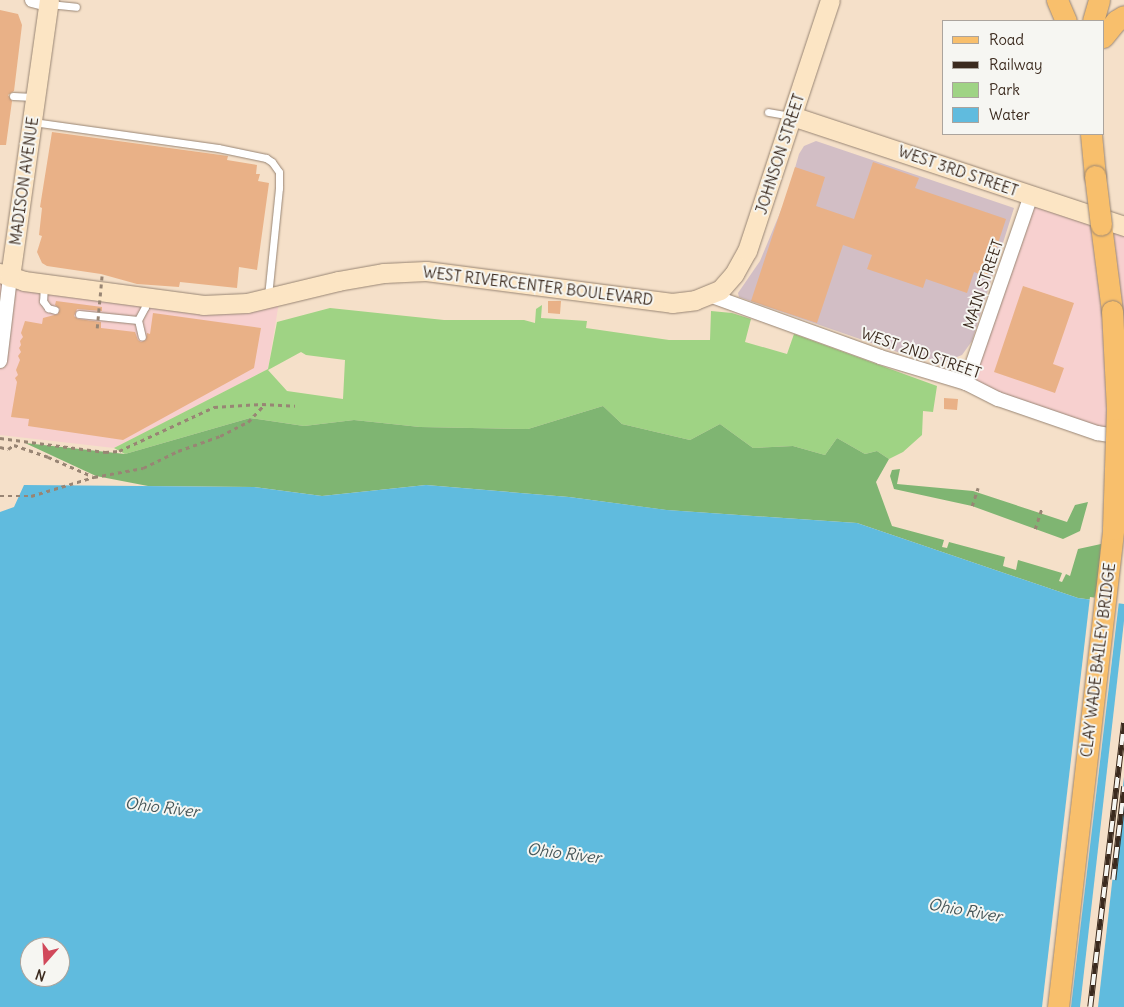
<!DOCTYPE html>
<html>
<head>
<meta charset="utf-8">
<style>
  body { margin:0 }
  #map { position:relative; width:1124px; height:1007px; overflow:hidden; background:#f5e0c9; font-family:Delius,sans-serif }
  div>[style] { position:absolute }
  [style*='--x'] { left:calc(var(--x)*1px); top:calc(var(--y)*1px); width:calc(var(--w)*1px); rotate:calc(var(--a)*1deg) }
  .built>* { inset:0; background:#f7d0cf }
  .industrial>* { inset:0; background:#d2bec5 }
  .green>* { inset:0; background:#9fd384 }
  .forest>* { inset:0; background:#7fb572 }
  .water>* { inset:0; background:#60bbde }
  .pier>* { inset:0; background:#f5e0c9 }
  .building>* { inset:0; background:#e9b187 }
  .path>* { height:2.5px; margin-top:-1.25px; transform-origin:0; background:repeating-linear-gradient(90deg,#988574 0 4px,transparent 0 8px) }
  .roads { filter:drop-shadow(0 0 1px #988574) drop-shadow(0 0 1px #988574) }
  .lane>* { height:7px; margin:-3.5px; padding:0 3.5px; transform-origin:3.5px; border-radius:3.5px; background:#fff }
  .street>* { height:14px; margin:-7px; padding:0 7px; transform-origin:7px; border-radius:7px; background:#fff }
  .secondary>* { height:19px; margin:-9.5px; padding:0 9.5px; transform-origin:9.5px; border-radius:9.5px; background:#fce5c4 }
  .primary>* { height:21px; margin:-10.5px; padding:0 10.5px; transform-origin:10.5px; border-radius:10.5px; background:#f8bf6c }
  .rail>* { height:5.5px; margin-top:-2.75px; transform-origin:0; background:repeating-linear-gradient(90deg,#f6f6f2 0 11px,#3b2a1e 0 22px); box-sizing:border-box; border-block:1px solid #3b2a1e }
  .path-bridge>* { height:2.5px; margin-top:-1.25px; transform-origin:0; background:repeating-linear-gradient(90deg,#988574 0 4px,transparent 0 8px) }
  .bridges { filter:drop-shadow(0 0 1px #988574) drop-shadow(0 0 1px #988574) }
  .primary-bridge>* { height:21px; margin:-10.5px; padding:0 10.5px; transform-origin:10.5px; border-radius:10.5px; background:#f8bf6c }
  span { translate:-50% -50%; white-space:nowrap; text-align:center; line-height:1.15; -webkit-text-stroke:4px #f6f6f2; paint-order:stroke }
  .street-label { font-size:15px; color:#3b2a1e }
  .water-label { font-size:16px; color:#465658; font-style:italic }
  .legend { position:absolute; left:942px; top:20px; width:162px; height:115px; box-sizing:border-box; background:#f6f6f2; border:1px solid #aba49d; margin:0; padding:6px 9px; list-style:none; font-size:15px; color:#3b2a1e }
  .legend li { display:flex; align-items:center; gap:10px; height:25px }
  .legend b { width:25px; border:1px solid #aba49d }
  .north { position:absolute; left:20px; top:937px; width:50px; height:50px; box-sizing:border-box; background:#f6f6f2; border:1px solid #aba49d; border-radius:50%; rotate:199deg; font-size:14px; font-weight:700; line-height:20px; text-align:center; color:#3b2a1e }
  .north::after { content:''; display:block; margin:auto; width:18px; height:22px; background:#d1495b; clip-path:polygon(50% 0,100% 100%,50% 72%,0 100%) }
</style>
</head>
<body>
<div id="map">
  <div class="built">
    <div style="clip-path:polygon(1031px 195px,1124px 226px,1124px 438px,966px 383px)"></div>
    <div style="clip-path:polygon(0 273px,203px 305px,280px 296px,268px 369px,114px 448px,0 435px)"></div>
  </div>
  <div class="industrial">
    <div style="clip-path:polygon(816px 141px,1014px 208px,972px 341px,962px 355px,944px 362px,903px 354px,739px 297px,738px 293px,760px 261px,787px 196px,799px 154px,804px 146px)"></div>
  </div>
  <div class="green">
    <div style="clip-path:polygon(evenodd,542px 305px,541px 318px,587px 321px,586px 328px,669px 340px,710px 340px,711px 311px,732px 313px,751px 319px,745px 342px,787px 354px,794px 334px,937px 386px,933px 412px,923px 411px,922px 435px,903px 452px,889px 459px,877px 451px,865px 454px,837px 438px,825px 455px,793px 446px,753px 448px,720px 424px,690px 440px,622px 424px,603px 406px,528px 429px,420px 427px,354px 420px,304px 426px,250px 418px,125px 454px,114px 448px,268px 369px,277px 322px,330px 308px,444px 320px,524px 320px,535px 323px,536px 309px,542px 305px,301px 352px,306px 355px,345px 360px,343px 399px,287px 391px,268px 370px,301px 352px)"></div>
  </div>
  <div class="forest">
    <div style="clip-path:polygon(603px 406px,622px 424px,690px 440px,720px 424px,753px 448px,793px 446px,825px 455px,837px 438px,865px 454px,877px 451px,889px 459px,876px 482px,892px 526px,944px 540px,942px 547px,947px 548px,949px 542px,1005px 557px,1003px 566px,1016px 570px,1018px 560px,1062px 573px,1059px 581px,1062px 582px,1066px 574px,1070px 576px,1078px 549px,1101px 544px,1099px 577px,1094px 600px,1078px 598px,857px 523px,666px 510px,569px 497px,426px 485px,322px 496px,254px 487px,148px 486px,96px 476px,25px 443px,125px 454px,250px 418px,304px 426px,354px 420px,420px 427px,528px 429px)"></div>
    <div style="clip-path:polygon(900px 469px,897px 484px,973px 491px,1067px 522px,1075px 505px,1088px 502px,1080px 531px,1063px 539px,972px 506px,894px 489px,890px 476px,892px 470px)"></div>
  </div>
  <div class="water">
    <div style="clip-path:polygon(evenodd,24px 485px,254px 487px,322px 496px,426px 485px,569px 497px,667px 510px,857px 523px,1078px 598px,1124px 604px,1124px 1007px,0 1007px,0 512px,14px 507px,24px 485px,30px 947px,60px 947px,60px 977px,30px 977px,30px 947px)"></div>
  </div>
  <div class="pier">
    <div style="clip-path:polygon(1090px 597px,1119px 601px,1071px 1007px,1042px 1007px)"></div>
    <div style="clip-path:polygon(1124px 621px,1124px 777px,1098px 1007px,1080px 1007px)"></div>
  </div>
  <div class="building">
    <div style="clip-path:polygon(0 10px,18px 14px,22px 25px,14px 91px,8px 95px,12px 101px,6px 145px,0 145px)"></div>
    <div style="clip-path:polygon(52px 132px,228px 156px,227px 160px,257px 165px,256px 174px,260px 174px,258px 181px,269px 183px,257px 270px,239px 267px,237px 288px,180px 282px,179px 287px,137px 284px,101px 274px,47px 266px,42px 263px,37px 252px,42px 236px,39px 235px,42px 208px,40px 207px)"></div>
    <div style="clip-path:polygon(873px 162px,919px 178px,915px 188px,1006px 219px,987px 277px,974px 272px,967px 293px,926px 279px,923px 288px,867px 269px,872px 255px,843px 245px,817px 323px,751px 301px,795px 167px,825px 177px,816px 206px,854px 219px)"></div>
    <div style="clip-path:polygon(1023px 286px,1074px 303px,1053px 364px,1064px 368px,1055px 393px,994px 372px)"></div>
    <div style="clip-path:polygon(56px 301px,102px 307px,102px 311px,77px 309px,74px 316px,78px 319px,101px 322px,101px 328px,135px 332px,138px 340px,141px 342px,146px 340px,147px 333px,150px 334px,153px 313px,261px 328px,254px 368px,123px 440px,28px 426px,29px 419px,11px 417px,17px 382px,15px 378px,18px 375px,16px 370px,20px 360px,18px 356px,21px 352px,19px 348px,21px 345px,20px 341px,23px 337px,21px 333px,25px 321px,42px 324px,43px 318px,58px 314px,60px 309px,55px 305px)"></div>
    <div style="clip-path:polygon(548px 301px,561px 301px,560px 314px,548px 313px)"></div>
    <div style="clip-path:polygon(944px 398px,958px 399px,957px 410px,944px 409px)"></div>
  </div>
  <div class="path">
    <div style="--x:0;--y:438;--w:106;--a:7.6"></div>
    <div style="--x:105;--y:452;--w:14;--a:-4"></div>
    <div style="--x:119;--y:451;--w:105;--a:-24.9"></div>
    <div style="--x:214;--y:407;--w:48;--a:-3.6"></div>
    <div style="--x:262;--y:404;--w:33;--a:3"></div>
    <div style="--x:0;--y:447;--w:8;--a:14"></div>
    <div style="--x:8;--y:449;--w:7;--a:-34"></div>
    <div style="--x:14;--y:445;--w:36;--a:19"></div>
    <div style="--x:48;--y:457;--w:48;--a:23.4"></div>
    <div style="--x:0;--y:496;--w:31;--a:0"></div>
    <div style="--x:31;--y:496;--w:66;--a:-16.8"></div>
    <div style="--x:94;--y:477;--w:50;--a:-10.4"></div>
    <div style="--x:143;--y:468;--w:39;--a:-26"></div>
    <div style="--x:178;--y:451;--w:45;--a:-19.7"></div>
    <div style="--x:220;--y:436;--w:31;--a:-27"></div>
    <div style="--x:248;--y:422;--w:25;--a:-47"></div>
    <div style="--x:972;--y:506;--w:19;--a:-72"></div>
    <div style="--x:1035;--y:529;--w:23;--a:-72"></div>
  </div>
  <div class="roads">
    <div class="lane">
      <div style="--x:49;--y:4;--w:27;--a:6"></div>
      <div style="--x:13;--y:96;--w:20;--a:3"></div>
      <div style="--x:768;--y:112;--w:22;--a:10"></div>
      <div style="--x:33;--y:122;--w:187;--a:8"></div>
      <div style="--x:218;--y:148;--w:49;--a:11.8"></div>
      <div style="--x:266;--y:158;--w:7;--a:34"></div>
      <div style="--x:272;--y:162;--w:12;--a:55"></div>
      <div style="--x:279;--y:172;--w:16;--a:90"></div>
      <div style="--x:279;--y:188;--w:110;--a:95.8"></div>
      <div style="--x:44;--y:284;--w:17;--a:93"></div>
      <div style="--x:43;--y:301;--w:9;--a:54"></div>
      <div style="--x:48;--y:308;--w:7;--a:16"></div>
      <div style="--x:79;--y:314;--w:59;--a:5.8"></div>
      <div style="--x:138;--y:320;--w:15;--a:-62"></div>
      <div style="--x:145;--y:307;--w:10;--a:-84"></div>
      <div style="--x:138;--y:320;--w:17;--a:77"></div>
    </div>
    <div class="street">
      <div style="--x:32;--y:0;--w:16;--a:14"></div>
      <div style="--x:709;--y:295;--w:182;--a:19.9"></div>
      <div style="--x:880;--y:357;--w:90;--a:16.8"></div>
      <div style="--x:966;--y:383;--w:36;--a:27"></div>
      <div style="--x:998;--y:399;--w:105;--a:19"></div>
      <div style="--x:1097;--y:433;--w:26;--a:9"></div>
      <div style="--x:0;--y:361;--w:85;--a:-83.2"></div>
      <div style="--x:966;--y:383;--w:199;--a:-70.9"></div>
    </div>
    <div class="secondary">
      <div style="--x:792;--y:116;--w:350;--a:18.3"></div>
      <div style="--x:0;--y:273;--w:25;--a:18"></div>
      <div style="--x:24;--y:281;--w:181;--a:7.6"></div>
      <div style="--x:203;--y:305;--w:44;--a:-2.6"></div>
      <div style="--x:247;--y:303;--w:94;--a:-13.6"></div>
      <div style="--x:338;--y:281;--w:47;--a:-9.9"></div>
      <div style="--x:384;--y:273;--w:42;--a:-2.7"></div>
      <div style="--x:426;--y:271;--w:248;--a:7.4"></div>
      <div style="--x:672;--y:303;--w:23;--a:-7"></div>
      <div style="--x:695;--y:300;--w:27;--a:-22"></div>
      <div style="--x:720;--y:290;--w:21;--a:-49"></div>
      <div style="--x:734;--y:274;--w:26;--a:-61"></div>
      <div style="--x:747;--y:251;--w:264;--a:-71.7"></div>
      <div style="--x:10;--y:277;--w:280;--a:-82"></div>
    </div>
    <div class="primary">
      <div style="--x:1057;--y:0;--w:23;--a:67"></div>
      <div style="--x:1093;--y:21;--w:22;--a:-74"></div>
      <div style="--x:1103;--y:37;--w:21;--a:-51"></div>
      <div style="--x:1116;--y:21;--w:9;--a:-32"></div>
      <div style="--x:1091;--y:134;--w:42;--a:84.6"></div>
      <div style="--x:1101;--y:225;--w:87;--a:82.7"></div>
    </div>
  </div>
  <div class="rail">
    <div style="--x:1113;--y:880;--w:94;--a:-83.3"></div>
    <div style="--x:1090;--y:1007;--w:286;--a:-83.2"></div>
  </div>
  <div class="path-bridge">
    <div style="--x:97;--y:328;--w:54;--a:-84.7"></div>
  </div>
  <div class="bridges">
    <div class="primary-bridge">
      <div style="--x:1095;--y:176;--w:49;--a:83"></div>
      <div style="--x:1058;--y:1007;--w:481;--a:-83.4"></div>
      <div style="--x:1113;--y:529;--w:120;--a:-88.1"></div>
      <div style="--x:1117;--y:409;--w:98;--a:-92.9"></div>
    </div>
  </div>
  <div class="street-label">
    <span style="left:780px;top:154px;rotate:-72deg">JOHNSON STREET</span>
    <span style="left:958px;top:171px;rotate:19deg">WEST 3RD STREET</span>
    <span style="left:24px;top:181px;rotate:-82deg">MADISON AVENUE</span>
    <span style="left:983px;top:284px;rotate:-71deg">MAIN STREET</span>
    <span style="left:538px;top:286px;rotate:7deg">WEST RIVERCENTER BOULEVARD</span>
    <span style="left:921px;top:353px;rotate:19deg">WEST 2ND STREET</span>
    <span style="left:1098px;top:660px;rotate:-83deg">CLAY WADE BAILEY BRIDGE</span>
  </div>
  <div class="water-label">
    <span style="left:162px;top:807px;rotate:7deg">Ohio River</span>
    <span style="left:564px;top:853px;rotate:7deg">Ohio River</span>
    <span style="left:965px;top:910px;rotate:10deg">Ohio River</span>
  </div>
  <ul class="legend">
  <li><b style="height:6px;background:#f8bf6c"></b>Road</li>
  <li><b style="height:6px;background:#3b2a1e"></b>Railway</li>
  <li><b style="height:14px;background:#9fd384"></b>Park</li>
  <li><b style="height:14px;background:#60bbde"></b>Water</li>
  </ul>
  <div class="north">N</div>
</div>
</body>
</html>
